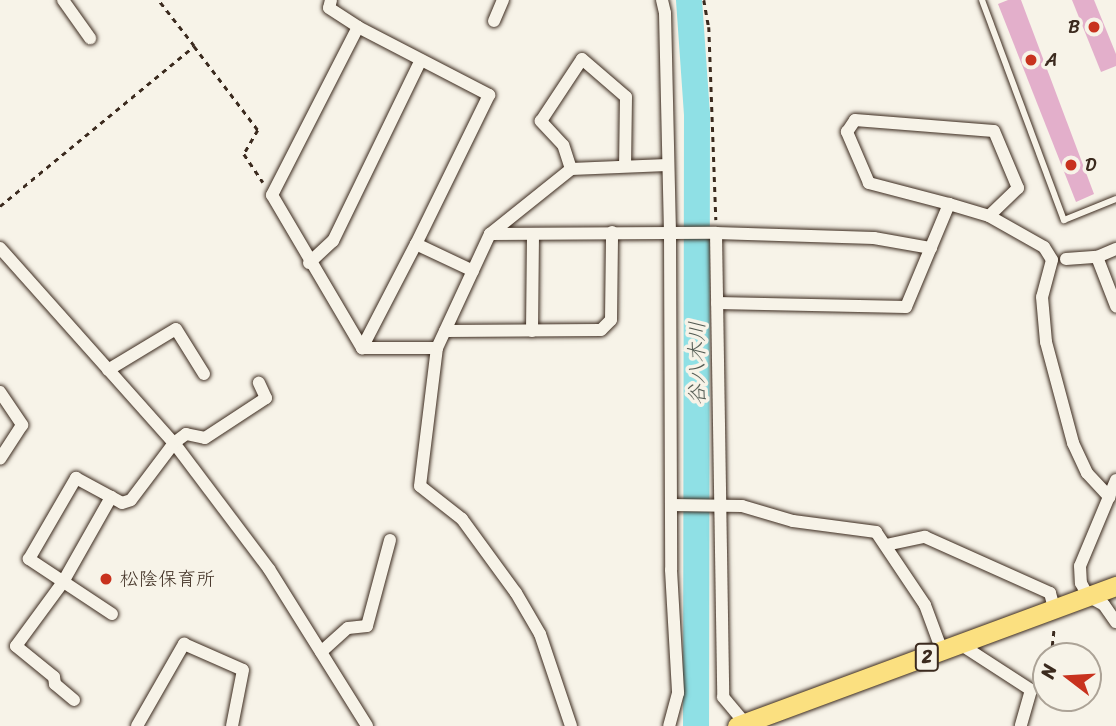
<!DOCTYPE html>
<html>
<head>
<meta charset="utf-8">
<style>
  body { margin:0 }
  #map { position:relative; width:1116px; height:726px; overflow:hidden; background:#f7f3e8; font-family:Sriracha,"Klee One",sans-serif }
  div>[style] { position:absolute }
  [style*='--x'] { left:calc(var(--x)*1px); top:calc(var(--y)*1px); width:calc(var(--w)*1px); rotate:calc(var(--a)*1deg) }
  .river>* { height:26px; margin:-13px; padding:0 13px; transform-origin:13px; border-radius:13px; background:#8fe0e5 }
  .building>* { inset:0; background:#e3afcb }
  .path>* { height:2.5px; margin-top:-1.25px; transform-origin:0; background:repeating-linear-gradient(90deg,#3b2a1e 0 5px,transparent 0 10px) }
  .roads { filter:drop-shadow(0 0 2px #3b2a1e) drop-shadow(0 0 2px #3b2a1e) }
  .service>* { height:6px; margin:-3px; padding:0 3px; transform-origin:3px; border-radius:3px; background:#f7f3e8 }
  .minor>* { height:12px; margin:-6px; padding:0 6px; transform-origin:6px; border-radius:6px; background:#f7f3e8 }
  .trunk>* { height:19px; margin:-9.5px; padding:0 9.5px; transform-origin:9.5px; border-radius:9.5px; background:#fbe080 }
  .dots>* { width:19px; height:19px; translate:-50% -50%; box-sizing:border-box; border:4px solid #f7f3e8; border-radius:50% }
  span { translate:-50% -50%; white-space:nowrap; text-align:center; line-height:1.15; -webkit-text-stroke:7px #f7f3e8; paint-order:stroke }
  .shield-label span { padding:2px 5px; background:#f7f3e8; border:2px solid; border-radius:5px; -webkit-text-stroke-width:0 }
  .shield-label { font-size:18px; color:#3b2a1e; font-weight:700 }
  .poi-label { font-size:19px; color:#3b2a1e }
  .right { translate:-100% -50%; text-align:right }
  .left { translate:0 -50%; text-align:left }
  .water-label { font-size:21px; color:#505850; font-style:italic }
  .north { position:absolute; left:1032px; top:642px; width:70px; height:70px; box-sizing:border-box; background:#f7f3e8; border:2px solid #aca397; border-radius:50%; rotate:287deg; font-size:19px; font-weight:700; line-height:28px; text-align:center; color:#3b2a1e }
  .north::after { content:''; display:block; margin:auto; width:24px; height:32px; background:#c8321e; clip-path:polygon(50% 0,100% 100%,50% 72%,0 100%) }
</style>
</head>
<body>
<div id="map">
  <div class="river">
    <div style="--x:689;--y:0;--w:114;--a:86"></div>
    <div style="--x:697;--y:114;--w:612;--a:90.09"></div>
  </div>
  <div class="building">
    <div style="clip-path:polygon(1008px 0,1021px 0,1094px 194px,1076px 202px,998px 4px)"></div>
    <div style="clip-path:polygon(1072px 0,1094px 0,1116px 54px,1116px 66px,1101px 72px)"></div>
  </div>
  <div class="path">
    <div style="--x:704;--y:0;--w:27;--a:80"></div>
    <div style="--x:709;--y:27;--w:193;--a:87.9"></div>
    <div style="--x:194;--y:46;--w:106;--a:52.7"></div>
    <div style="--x:258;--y:130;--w:28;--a:120"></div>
    <div style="--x:244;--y:154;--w:34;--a:56"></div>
    <div style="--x:0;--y:206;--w:251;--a:-39.5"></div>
    <div style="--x:194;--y:46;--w:58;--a:-128"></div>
    <div style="--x:1051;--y:656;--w:28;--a:-84"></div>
    <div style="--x:1038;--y:678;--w:15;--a:-58"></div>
  </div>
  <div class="roads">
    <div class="service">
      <div style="--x:982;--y:0;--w:235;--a:69.6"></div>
      <div style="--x:1064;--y:220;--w:56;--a:-22"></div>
    </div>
    <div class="minor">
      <div style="--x:63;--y:0;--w:47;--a:54.6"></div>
      <div style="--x:331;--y:0;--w:8;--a:104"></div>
      <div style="--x:329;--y:8;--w:35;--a:33"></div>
      <div style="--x:358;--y:27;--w:189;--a:117.1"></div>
      <div style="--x:272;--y:195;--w:178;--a:59.5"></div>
      <div style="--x:362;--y:348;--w:75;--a:0"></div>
      <div style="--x:662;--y:0;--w:13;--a:77"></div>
      <div style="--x:665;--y:13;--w:219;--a:88.7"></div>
      <div style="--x:670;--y:232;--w:338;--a:89.8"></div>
      <div style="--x:671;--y:570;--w:123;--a:86.7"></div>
      <div style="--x:678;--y:693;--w:34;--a:105"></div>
      <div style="--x:494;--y:21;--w:23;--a:-67"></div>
      <div style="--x:358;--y:27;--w:148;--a:27.4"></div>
      <div style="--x:489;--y:95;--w:166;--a:116.1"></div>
      <div style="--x:416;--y:244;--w:63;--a:25.3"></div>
      <div style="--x:571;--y:169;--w:25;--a:-108"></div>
      <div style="--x:563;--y:145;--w:33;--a:-133"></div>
      <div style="--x:541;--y:121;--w:74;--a:-56.5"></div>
      <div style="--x:582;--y:59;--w:58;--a:40.8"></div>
      <div style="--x:626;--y:97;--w:68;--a:90.8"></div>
      <div style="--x:949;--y:204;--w:83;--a:-165.3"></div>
      <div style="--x:869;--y:183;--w:56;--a:-113.3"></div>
      <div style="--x:847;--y:132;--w:14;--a:-56"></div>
      <div style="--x:855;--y:120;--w:139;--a:4.5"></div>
      <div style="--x:994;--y:131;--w:62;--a:67.2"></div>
      <div style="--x:1018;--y:188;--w:40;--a:136"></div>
      <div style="--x:716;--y:233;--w:464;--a:89.1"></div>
      <div style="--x:723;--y:697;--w:38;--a:50"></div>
      <div style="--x:490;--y:234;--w:226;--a:-0.3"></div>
      <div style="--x:716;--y:233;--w:158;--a:1.8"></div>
      <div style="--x:874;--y:238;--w:58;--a:10"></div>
      <div style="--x:0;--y:248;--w:261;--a:48.3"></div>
      <div style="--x:174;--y:443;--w:158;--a:53"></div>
      <div style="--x:269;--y:569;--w:185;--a:58"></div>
      <div style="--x:1097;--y:257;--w:53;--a:68.8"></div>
      <div style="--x:1066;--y:259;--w:31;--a:-4"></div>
      <div style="--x:1097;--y:257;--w:21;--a:-23"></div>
      <div style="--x:309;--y:263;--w:33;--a:-43"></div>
      <div style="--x:333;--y:241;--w:201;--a:-64.1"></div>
      <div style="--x:717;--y:303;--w:189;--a:1.2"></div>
      <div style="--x:906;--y:307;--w:112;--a:-67.3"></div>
      <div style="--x:949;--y:204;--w:42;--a:16.7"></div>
      <div style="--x:989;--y:216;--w:63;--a:29.4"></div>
      <div style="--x:1044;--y:247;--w:15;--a:58"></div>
      <div style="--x:1052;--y:260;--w:38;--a:105"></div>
      <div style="--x:1042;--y:297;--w:45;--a:84.9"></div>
      <div style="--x:1046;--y:342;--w:105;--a:75"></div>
      <div style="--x:1073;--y:443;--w:33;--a:65"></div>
      <div style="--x:1087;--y:473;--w:33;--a:47"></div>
      <div style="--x:445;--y:331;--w:156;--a:-0.4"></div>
      <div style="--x:601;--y:330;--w:14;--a:-45"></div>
      <div style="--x:611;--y:320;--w:88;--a:-89.3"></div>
      <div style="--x:532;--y:331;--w:97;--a:-89.4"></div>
      <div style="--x:362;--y:348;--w:117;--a:-62.6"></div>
      <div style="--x:108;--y:370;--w:79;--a:-31.1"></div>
      <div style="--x:176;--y:329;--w:53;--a:58.1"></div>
      <div style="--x:0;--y:392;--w:40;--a:56"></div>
      <div style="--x:22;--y:425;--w:40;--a:122.9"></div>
      <div style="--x:1116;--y:480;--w:93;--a:112.7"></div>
      <div style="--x:1080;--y:566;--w:17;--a:87"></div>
      <div style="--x:1081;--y:583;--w:15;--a:62"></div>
      <div style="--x:1088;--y:596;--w:18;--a:29"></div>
      <div style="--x:1104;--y:605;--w:21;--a:55"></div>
      <div style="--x:671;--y:505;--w:71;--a:0.8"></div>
      <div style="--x:742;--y:506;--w:53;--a:16.4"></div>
      <div style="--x:793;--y:521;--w:84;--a:7.5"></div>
      <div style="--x:876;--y:532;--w:88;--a:56.1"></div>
      <div style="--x:925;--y:605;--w:49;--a:69.7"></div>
      <div style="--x:886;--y:545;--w:40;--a:-12"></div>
      <div style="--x:925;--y:537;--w:137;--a:24.1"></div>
      <div style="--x:1050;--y:593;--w:16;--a:75"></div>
      <div style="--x:112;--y:614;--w:100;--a:-146.5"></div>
      <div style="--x:29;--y:559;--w:94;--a:-59.9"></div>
      <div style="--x:76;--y:478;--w:52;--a:28.5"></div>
      <div style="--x:122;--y:503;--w:9;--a:-18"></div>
      <div style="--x:131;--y:500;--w:71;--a:-53"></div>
      <div style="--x:174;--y:443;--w:15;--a:-37"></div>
      <div style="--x:186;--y:434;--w:19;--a:12"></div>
      <div style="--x:205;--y:438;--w:73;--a:-33.3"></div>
      <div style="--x:266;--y:398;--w:17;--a:-115"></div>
      <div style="--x:960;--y:644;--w:85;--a:32.9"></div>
      <div style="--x:1031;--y:690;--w:37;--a:106"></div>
      <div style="--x:321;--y:652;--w:36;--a:-42"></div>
      <div style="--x:348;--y:628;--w:19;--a:-6"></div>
      <div style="--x:367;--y:626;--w:89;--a:-75"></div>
      <div style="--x:74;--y:700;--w:25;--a:-140"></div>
      <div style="--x:55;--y:684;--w:7;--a:-98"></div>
      <div style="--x:54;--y:677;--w:49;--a:-140.8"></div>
      <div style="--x:16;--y:646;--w:79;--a:-53.7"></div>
      <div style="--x:63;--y:582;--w:98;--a:-60.5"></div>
      <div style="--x:137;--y:726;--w:95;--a:-60.2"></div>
      <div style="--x:184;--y:644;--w:64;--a:23.8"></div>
      <div style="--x:243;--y:670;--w:57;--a:101.1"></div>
      <div style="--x:571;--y:726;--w:97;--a:-108.6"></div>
      <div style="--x:540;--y:634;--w:48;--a:-120.3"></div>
      <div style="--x:516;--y:593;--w:92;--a:-126.1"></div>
      <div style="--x:462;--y:519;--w:53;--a:-141.8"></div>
      <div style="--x:420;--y:486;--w:139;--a:-83"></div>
      <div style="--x:437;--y:348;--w:126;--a:-65.1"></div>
      <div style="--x:490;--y:234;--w:104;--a:-38.7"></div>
      <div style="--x:571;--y:169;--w:96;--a:-2.4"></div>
    </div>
    <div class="trunk">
      <div style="--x:737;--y:726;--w:404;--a:-20.3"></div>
    </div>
  </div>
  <div class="dots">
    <div style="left:1094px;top:27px;background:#c8321e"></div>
    <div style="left:1031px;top:60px;background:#c8321e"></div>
    <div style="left:1071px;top:165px;background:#c8321e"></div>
    <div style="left:106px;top:579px;background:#c8321e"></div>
  </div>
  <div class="shield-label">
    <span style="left:927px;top:657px">2</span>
  </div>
  <div class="poi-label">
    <span class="right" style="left:1080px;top:27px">B</span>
    <span class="left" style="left:1045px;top:60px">A</span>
    <span class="left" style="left:1085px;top:165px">D</span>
    <span class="left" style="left:120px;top:579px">松陰保育所</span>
  </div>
  <div class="water-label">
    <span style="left:697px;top:363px;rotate:-90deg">谷八木川</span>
  </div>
  <div class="north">N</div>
</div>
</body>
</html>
